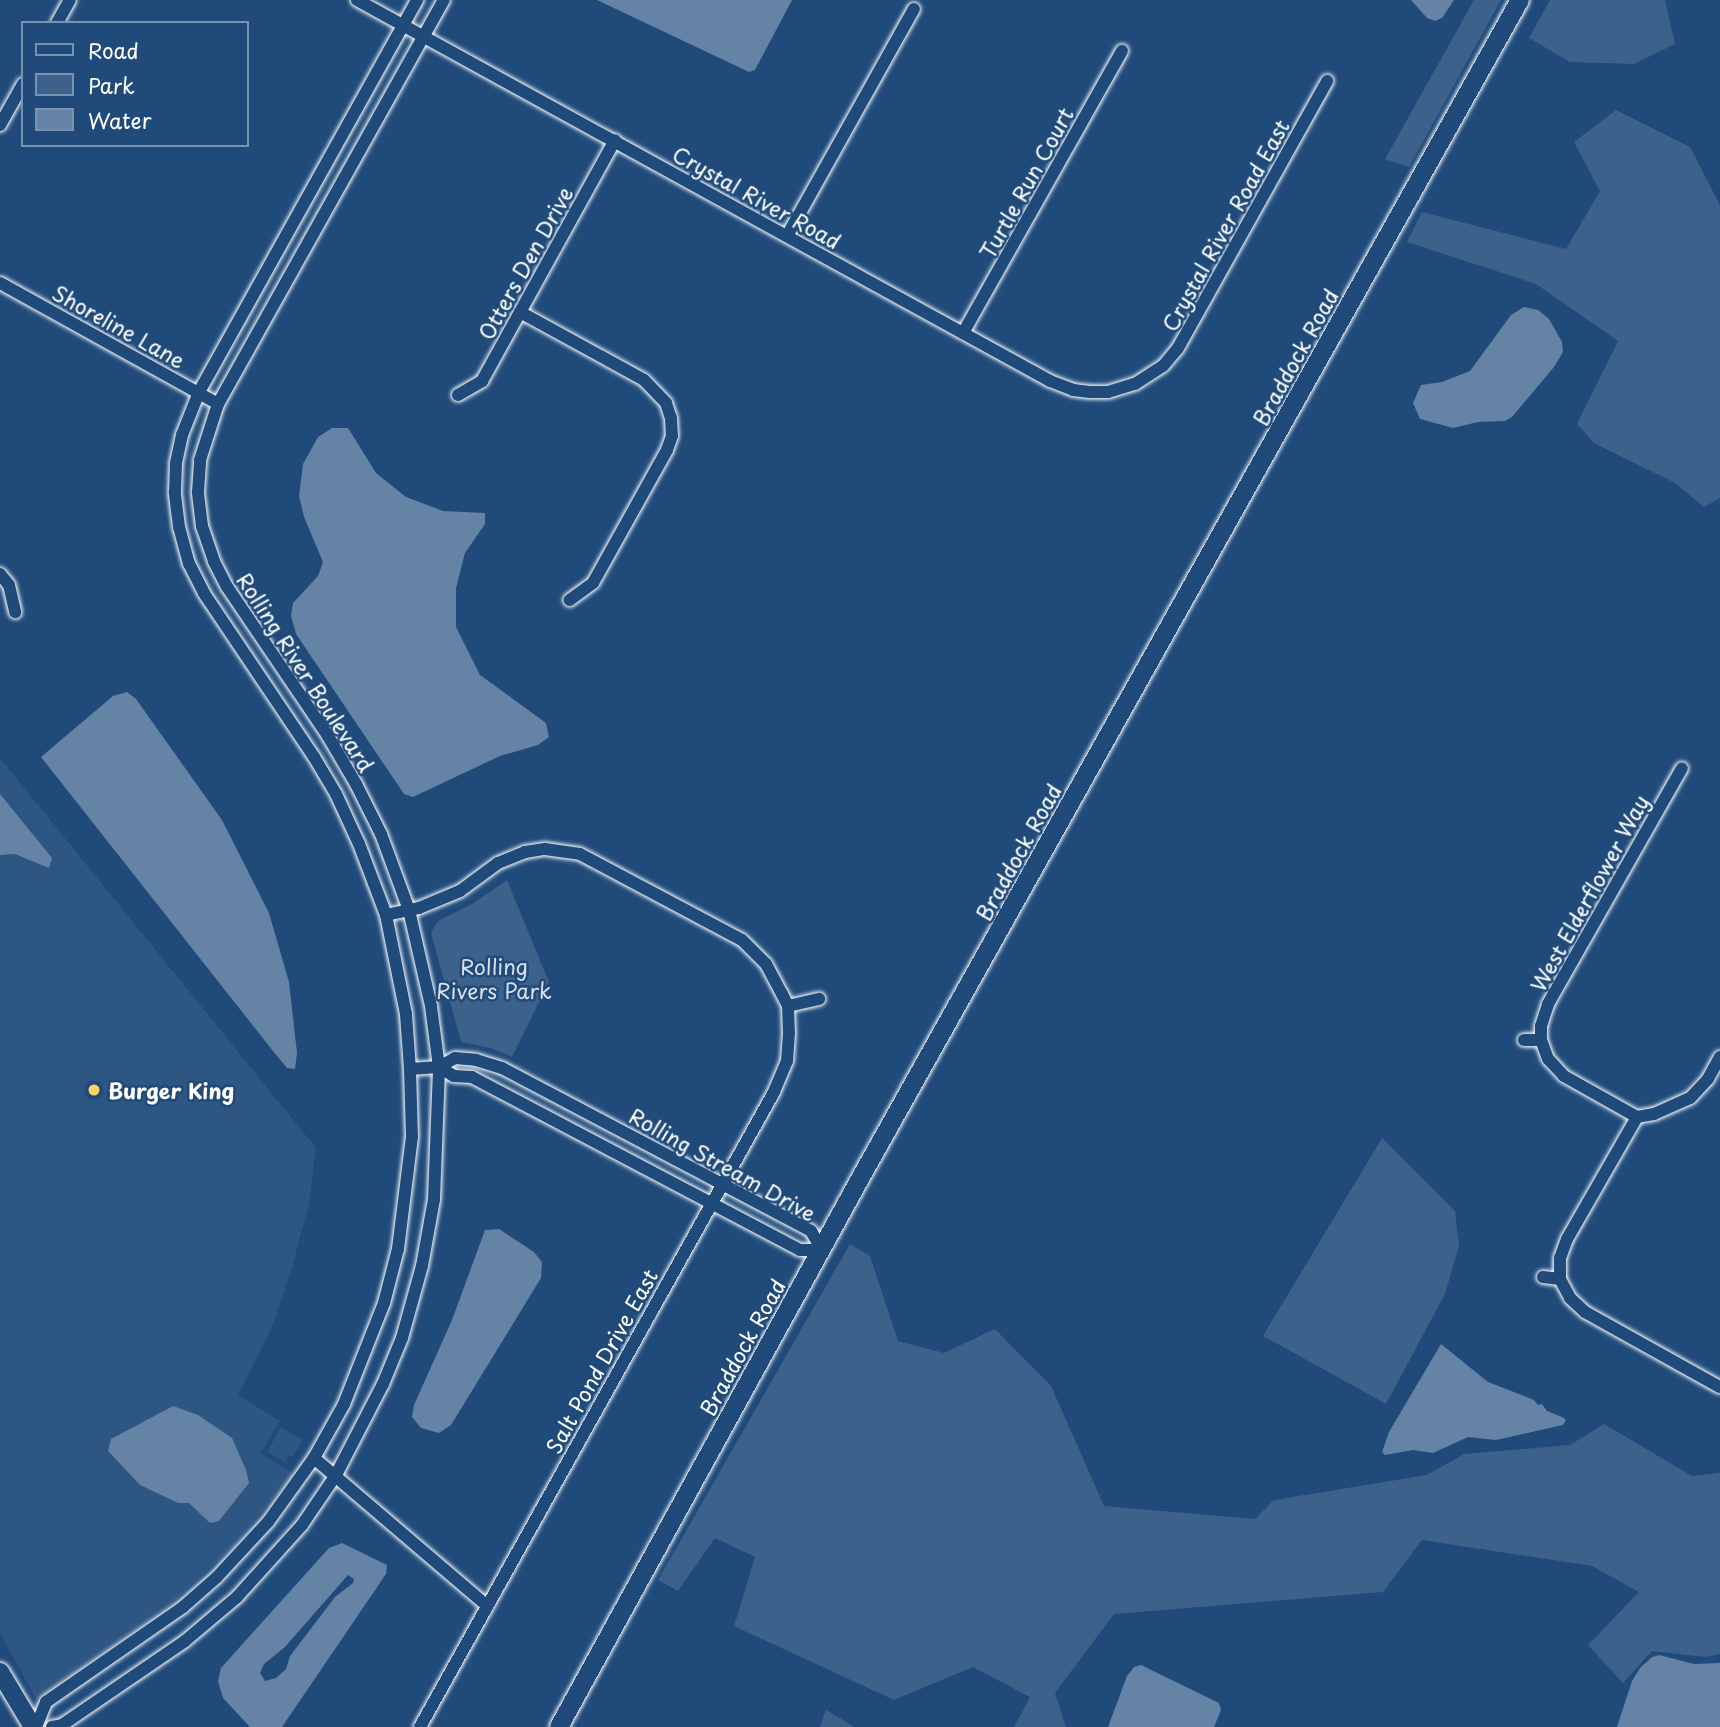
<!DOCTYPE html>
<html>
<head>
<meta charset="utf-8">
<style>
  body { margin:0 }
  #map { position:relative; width:1720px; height:1727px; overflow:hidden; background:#1f4a7a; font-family:"Playpen Sans",sans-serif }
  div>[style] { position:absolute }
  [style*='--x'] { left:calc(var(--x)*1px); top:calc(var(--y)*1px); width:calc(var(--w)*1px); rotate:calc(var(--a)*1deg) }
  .built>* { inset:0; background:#2e5683 }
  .green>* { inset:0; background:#3c618b }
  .water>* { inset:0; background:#6583a4 }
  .roads { filter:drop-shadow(0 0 2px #fff) drop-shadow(0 0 2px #fff) }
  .street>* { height:12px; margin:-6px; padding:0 6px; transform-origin:6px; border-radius:6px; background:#1f4a7a }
  .secondary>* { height:18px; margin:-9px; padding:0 9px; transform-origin:9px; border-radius:9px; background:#1f4a7a }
  .dots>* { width:19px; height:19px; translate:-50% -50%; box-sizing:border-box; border:4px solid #1f4a7a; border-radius:50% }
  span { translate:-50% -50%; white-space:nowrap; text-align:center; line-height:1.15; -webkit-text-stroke:5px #1f4a7a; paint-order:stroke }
  .street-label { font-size:21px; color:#fff }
  .park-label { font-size:21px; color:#d8dfe8 }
  .poi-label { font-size:21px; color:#fff; font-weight:700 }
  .left { translate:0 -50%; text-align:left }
  .legend { position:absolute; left:21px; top:21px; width:228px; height:126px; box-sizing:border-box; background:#1f4a7a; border:2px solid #7992af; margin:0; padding:9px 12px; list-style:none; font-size:21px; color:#fff }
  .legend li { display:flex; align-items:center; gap:14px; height:35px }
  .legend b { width:35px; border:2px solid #7992af }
</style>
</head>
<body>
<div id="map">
  <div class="built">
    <div style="clip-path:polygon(0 758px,316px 1148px,309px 1203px,292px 1268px,272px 1327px,238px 1395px,280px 1421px,261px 1453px,293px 1474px,234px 1545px,171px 1604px,36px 1699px,0 1633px)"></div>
    <div style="clip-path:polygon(281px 1427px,303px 1440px,293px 1457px,289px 1455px,286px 1461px,288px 1464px,267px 1452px)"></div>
  </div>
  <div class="green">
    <div style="clip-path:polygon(1474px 0,1501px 0,1409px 167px,1385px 159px)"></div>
    <div style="clip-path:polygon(1550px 0,1665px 0,1675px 44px,1634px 64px,1570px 62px,1529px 38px)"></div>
    <div style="clip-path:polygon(1616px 110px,1690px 147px,1720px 205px,1720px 498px,1704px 507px,1675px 483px,1594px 443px,1577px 424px,1618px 341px,1536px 284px,1407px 242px,1422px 212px,1566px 249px,1600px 191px,1574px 142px)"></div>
    <div style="clip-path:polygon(507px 880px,549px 982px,512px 1057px,491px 1048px,461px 1042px,431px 933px,438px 921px,472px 904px)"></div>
    <div style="clip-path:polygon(1382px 1138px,1455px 1211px,1459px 1246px,1445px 1294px,1386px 1404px,1263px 1336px)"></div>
    <div style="clip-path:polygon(850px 1244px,870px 1256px,898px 1341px,944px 1353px,995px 1329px,1051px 1386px,1104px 1506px,1255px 1519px,1274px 1500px,1427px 1475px,1464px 1454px,1570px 1445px,1604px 1424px,1692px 1476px,1720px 1473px,1720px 1654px,1706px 1657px,1652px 1651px,1623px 1683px,1588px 1645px,1639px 1592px,1592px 1566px,1422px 1540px,1383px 1592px,1114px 1614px,1055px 1693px,1066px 1727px,1014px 1727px,1030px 1697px,973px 1667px,894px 1700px,734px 1626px,755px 1557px,715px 1538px,678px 1591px,658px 1580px)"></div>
    <div style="clip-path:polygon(826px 1710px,853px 1726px,853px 1727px,820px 1727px)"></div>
  </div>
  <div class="water">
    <div style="clip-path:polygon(597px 0,792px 0,755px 70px,749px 72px)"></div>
    <div style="clip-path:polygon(1411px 0,1454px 0,1442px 18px,1435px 21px,1427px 18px)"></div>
    <div style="clip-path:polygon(1524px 307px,1538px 310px,1549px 319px,1562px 342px,1563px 352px,1554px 367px,1512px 417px,1505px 421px,1478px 422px,1453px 428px,1420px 419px,1413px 403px,1421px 385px,1442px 382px,1470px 371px,1511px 315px)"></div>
    <div style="clip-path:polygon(332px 428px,348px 428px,376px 473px,406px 497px,443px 511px,485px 513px,485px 524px,465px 553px,456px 588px,456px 627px,480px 675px,546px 723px,549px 737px,538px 745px,500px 756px,413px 797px,404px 794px,296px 634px,291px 616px,293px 603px,318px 576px,323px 562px,304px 517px,299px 496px,303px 464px,318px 437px)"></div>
    <div style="clip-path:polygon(127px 692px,136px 699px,222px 820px,269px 913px,289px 982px,297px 1053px,295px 1069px,287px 1068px,273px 1051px,41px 757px,113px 696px)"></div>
    <div style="clip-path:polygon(0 794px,52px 858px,49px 868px,15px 854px,0 855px)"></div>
    <div style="clip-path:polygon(499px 1229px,534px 1252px,542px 1262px,541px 1278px,451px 1425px,439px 1433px,421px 1428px,412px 1417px,414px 1405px,452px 1320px,485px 1230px)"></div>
    <div style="clip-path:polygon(1441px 1344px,1488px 1382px,1534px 1400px,1538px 1405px,1542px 1404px,1547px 1411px,1562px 1417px,1566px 1420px,1563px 1425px,1496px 1440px,1468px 1437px,1433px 1453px,1413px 1450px,1385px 1455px,1382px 1452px,1389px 1432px)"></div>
    <div style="clip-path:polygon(173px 1406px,198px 1415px,232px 1438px,246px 1470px,249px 1483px,219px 1521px,210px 1523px,189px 1503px,178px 1503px,140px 1485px,108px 1451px,111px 1439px)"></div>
    <div style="clip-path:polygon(evenodd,342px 1543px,387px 1565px,386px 1574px,282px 1727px,250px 1727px,223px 1698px,218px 1681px,221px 1668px,329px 1548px,342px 1543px,348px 1575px,354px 1579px,353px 1583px,335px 1597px,290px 1656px,286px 1669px,276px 1678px,265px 1681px,260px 1673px,264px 1664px,285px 1647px,348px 1575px)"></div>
    <div style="clip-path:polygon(1659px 1655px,1694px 1664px,1720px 1663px,1720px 1727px,1617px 1727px,1632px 1681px,1640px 1668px,1652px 1657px)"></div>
    <div style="clip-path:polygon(1141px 1665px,1219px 1703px,1221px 1710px,1214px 1727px,1108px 1727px,1127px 1676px,1134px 1667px)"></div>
  </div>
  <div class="roads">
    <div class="street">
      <div style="--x:357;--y:0;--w:791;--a:28.8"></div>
      <div style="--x:1050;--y:381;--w:25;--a:21"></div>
      <div style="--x:1073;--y:390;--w:17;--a:7"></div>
      <div style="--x:1090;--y:392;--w:18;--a:0"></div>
      <div style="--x:1108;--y:392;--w:28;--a:-17"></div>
      <div style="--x:1135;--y:384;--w:33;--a:-33"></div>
      <div style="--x:1163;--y:366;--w:23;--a:-50"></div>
      <div style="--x:1178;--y:348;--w:306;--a:-60.8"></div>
      <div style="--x:57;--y:23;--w:26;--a:-61"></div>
      <div style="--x:0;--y:125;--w:47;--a:-60.7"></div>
      <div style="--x:787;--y:236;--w:260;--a:-60.8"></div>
      <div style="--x:0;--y:283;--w:249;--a:29"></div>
      <div style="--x:520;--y:312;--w:141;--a:28.7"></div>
      <div style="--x:644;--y:380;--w:32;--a:46"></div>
      <div style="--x:666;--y:403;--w:16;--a:72"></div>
      <div style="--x:671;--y:418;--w:18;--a:87"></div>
      <div style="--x:672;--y:436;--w:15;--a:110"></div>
      <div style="--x:667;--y:450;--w:152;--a:119.1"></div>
      <div style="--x:593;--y:583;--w:29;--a:144"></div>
      <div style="--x:963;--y:333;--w:324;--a:-60.6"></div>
      <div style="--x:458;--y:395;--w:28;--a:-30"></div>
      <div style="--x:482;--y:381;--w:275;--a:-61.1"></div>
      <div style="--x:0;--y:574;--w:14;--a:51"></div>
      <div style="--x:9;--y:585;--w:28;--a:77"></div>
      <div style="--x:386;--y:915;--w:34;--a:-12"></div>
      <div style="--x:419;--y:908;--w:44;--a:-22.5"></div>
      <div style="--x:460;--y:891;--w:47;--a:-36.4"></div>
      <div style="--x:498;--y:863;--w:29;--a:-22"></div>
      <div style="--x:525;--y:852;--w:20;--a:-9"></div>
      <div style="--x:545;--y:849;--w:35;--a:8"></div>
      <div style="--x:580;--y:854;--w:183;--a:28"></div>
      <div style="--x:742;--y:940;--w:34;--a:45"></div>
      <div style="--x:766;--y:964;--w:34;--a:62"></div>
      <div style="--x:782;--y:994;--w:13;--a:63"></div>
      <div style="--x:788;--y:1006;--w:27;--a:88"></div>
      <div style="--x:789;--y:1033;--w:28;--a:94"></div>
      <div style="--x:787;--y:1061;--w:34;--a:113"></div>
      <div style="--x:774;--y:1092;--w:727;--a:119.14"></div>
      <div style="--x:788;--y:1006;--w:32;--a:-13"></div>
      <div style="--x:1524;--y:1040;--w:17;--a:0"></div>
      <div style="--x:1720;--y:1057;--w:25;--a:119"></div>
      <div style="--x:1708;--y:1079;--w:26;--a:133"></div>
      <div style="--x:1690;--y:1098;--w:39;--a:156"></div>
      <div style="--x:1654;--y:1114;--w:17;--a:170"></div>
      <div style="--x:1637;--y:1117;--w:141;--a:119.8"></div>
      <div style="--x:1567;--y:1239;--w:20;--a:110"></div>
      <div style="--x:1560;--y:1258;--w:21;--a:90"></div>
      <div style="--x:1560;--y:1279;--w:21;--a:62"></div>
      <div style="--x:1570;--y:1298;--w:21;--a:43"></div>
      <div style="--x:1585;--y:1312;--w:154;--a:29.1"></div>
      <div style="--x:410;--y:1069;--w:29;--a:-4"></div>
      <div style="--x:439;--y:1067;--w:18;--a:-29"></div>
      <div style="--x:455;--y:1058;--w:21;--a:5"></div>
      <div style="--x:476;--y:1060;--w:27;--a:17"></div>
      <div style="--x:502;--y:1068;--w:349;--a:27.8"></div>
      <div style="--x:811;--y:1231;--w:22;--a:60"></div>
      <div style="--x:822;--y:1250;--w:22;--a:180"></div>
      <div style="--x:800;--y:1250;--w:371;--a:-152.2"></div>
      <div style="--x:472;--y:1077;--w:18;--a:-177"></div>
      <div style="--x:454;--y:1076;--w:17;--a:-149"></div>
      <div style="--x:1637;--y:1117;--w:84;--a:-150.7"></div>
      <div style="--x:1564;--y:1076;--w:23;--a:-133"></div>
      <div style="--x:1548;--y:1059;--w:20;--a:-110"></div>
      <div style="--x:1541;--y:1040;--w:14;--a:-90"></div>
      <div style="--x:1541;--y:1026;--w:23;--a:-72"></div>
      <div style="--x:1548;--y:1004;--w:271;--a:-60.4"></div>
      <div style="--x:1543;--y:1277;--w:17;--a:7"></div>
      <div style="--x:314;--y:1458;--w:228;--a:40.5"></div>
      <div style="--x:36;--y:1727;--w:27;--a:-68"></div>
      <div style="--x:46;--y:1702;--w:167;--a:-34.7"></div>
      <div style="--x:183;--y:1607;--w:45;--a:-41.4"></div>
      <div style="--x:217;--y:1577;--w:75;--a:-47.2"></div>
      <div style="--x:268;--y:1522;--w:79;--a:-54.3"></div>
      <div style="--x:314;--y:1458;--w:62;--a:-60.9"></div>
      <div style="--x:344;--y:1404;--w:109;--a:-68.4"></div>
      <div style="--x:384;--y:1303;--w:56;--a:-75.5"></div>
      <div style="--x:398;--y:1249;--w:113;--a:-82.9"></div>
      <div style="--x:412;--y:1137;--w:68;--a:-91.7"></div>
      <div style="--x:410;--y:1069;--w:55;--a:-94.2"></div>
      <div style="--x:406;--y:1014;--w:101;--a:-101.4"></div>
      <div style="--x:386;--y:915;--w:76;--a:-110.8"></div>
      <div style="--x:359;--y:844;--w:55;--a:-114.7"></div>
      <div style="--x:336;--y:794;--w:43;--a:-120.7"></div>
      <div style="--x:314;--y:757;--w:197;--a:-123.9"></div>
      <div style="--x:204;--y:593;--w:33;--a:-117"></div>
      <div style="--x:189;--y:564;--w:38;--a:-105"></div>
      <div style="--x:179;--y:527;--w:35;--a:-97"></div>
      <div style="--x:175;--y:492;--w:29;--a:-88"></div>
      <div style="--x:176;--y:463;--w:29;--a:-78"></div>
      <div style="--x:182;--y:435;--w:46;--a:-68.4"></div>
      <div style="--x:199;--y:392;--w:449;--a:-60.9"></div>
      <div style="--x:52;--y:1727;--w:10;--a:-11"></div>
      <div style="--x:62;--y:1725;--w:149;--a:-34.3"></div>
      <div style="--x:185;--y:1641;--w:68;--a:-40.2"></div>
      <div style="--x:237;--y:1597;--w:97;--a:-47.9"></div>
      <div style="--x:302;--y:1525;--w:60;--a:-55.8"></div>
      <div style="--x:336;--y:1475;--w:102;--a:-62.7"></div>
      <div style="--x:383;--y:1384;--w:50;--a:-67.6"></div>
      <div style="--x:402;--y:1338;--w:75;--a:-74.5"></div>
      <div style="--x:422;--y:1266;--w:68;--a:-79.8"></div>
      <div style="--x:434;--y:1199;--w:132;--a:-87.8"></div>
      <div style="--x:439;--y:1067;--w:62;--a:-97.5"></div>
      <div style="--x:431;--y:1006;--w:98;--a:-102.9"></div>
      <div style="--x:409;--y:910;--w:81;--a:-110.2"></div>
      <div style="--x:381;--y:834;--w:56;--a:-116.6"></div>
      <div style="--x:356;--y:784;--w:56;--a:-120.3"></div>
      <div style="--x:328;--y:736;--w:180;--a:-124.1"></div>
      <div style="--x:227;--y:587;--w:29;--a:-117"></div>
      <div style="--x:214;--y:561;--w:37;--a:-109"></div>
      <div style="--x:202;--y:526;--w:34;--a:-97"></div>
      <div style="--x:198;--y:492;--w:32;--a:-86"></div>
      <div style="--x:200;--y:460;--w:59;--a:-72.2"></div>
      <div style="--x:218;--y:404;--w:463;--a:-60.8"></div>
    </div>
    <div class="secondary">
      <div style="--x:0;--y:1672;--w:64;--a:59"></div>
      <div style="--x:559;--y:1727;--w:627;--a:-61.23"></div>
      <div style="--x:861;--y:1177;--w:1349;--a:-60.76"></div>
    </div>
  </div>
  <div class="dots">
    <div style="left:94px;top:1090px;background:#ffd166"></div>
  </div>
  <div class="street-label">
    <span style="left:1026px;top:183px;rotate:-61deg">Turtle Run Court</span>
    <span style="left:757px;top:197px;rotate:29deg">Crystal River Road</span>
    <span style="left:1225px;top:225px;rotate:-61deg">Crystal River Road East</span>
    <span style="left:525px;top:263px;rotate:-61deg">Otters Den Drive</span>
    <span style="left:119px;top:326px;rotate:29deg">Shoreline Lane</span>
    <span style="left:1295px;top:357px;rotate:-61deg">Braddock Road</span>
    <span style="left:306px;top:672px;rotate:57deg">Rolling River Boulevard</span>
    <span style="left:1018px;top:852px;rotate:-61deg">Braddock Road</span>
    <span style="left:1589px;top:893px;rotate:-61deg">West Elderflower Way</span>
    <span style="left:723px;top:1164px;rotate:29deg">Rolling Stream Drive</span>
    <span style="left:742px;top:1347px;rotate:-61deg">Braddock Road</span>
    <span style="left:601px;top:1361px;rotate:-61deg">Salt Pond Drive East</span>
  </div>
  <div class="park-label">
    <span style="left:494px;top:978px">Rolling<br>Rivers Park</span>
  </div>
  <div class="poi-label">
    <span class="left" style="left:108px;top:1090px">Burger King</span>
  </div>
  <ul class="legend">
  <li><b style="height:9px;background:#1f4a7a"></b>Road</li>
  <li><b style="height:19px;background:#3c618b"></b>Park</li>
  <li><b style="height:19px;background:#6583a4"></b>Water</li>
  </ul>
</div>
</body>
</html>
